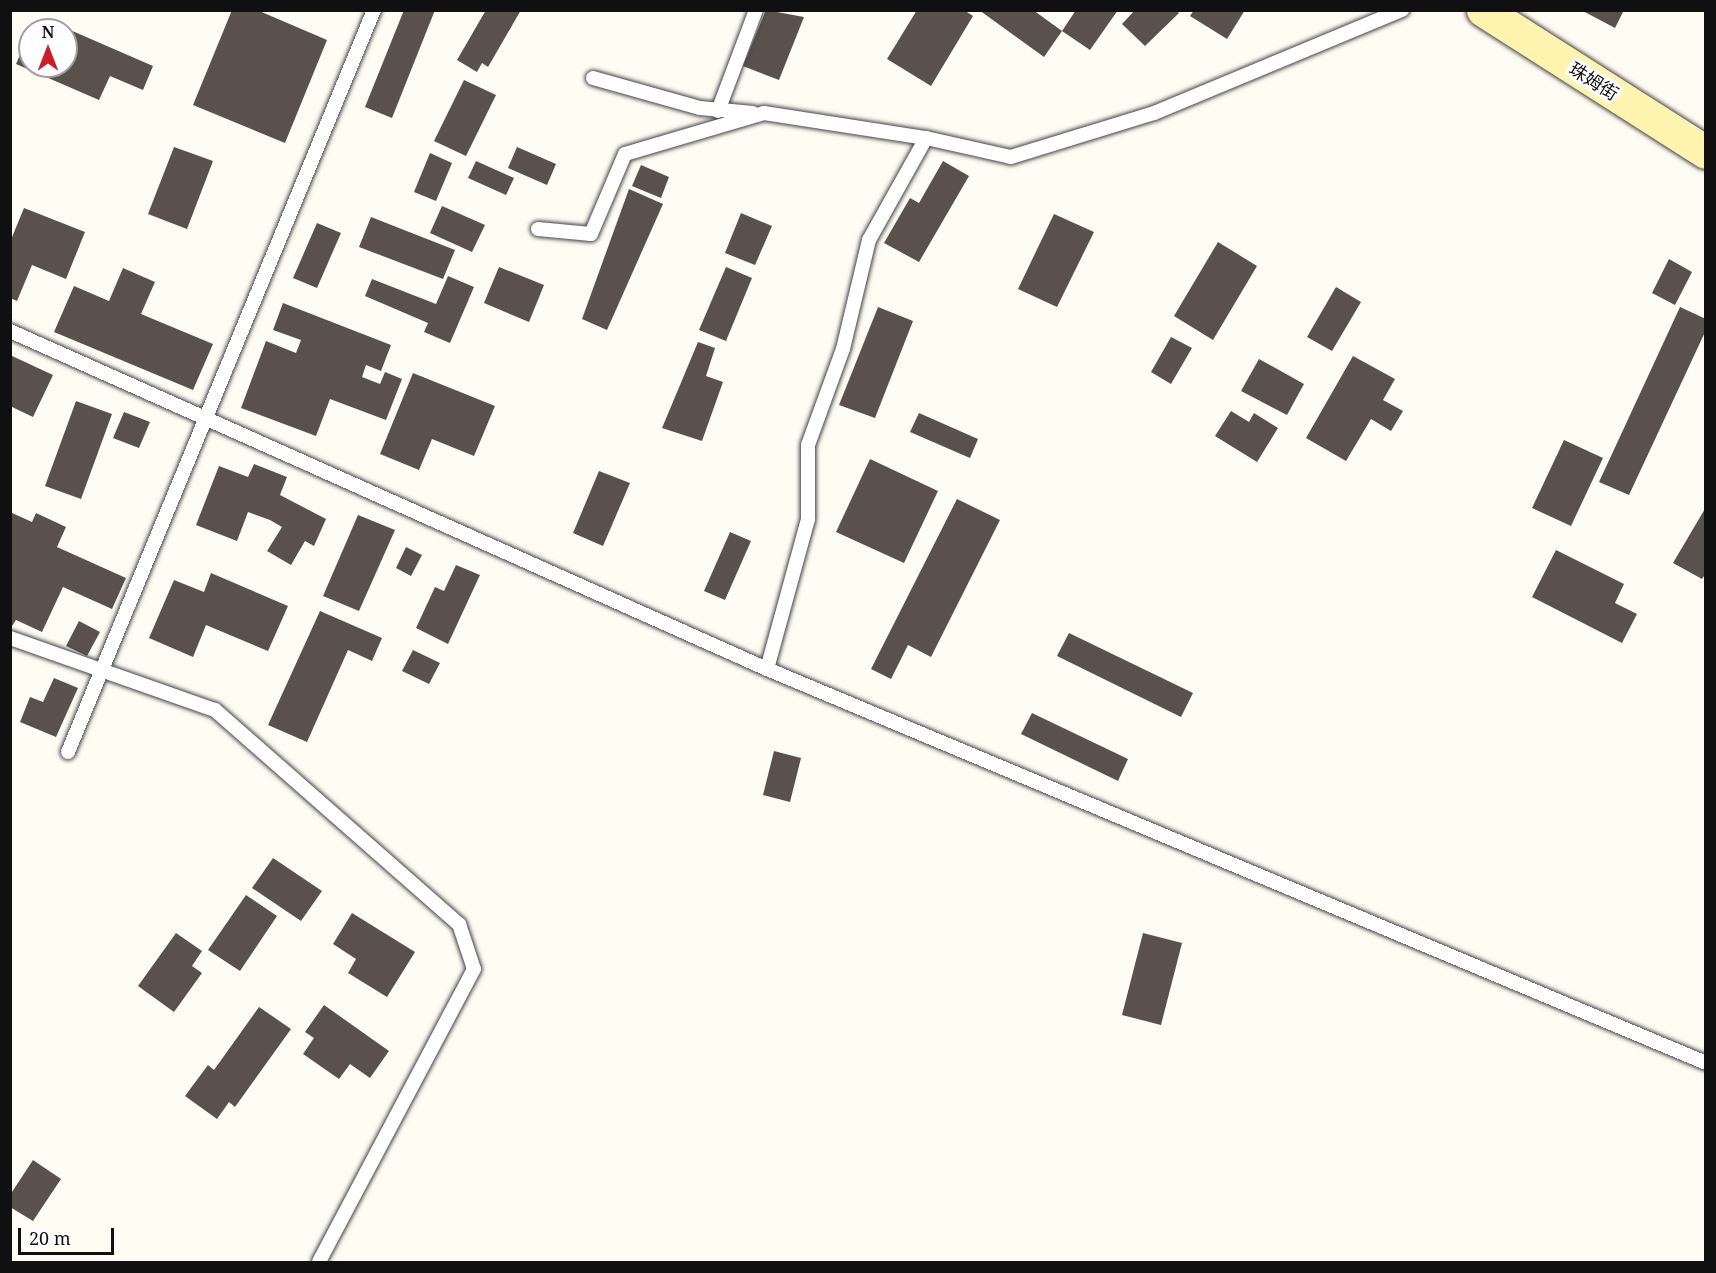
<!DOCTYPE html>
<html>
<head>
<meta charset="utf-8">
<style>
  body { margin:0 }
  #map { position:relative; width:1716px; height:1273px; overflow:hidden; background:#fffcf4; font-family:"Noto Serif","Noto Sans SC",serif }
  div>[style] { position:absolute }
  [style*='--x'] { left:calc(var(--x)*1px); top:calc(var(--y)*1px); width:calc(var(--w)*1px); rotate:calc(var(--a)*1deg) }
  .building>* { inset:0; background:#5a514c }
  .roads { filter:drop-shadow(0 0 2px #434343) drop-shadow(0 0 2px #434343) }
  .lane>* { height:14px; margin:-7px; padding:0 7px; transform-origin:7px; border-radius:7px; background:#fff }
  .secondary>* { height:33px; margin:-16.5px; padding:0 16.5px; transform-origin:16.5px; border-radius:16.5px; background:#fff4af }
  span { translate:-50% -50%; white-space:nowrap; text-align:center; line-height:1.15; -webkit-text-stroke:6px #fff; paint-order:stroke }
  .street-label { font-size:18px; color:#101010 }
  .frame { position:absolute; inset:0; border:12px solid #101010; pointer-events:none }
  .north { position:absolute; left:18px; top:18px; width:60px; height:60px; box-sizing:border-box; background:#fff; border:2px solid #9f9f9f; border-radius:50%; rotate:0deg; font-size:16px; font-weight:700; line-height:24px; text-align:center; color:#101010 }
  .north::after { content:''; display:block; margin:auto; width:21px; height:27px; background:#cc1d2b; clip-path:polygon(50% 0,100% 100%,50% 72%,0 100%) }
  .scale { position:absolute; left:18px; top:1228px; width:96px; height:27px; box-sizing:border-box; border:3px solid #101010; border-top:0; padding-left:8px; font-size:18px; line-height:21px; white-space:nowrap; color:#101010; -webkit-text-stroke:4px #fff; paint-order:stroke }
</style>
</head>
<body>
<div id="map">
  <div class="building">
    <div style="clip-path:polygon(232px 10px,257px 10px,327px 40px,285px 143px,193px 105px)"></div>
    <div style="clip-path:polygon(404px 10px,435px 10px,392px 118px,365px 107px)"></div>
    <div style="clip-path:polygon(486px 10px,521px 10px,488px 67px,482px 63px,477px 72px,457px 60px)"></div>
    <div style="clip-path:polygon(766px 10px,804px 17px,779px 80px,743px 66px)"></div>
    <div style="clip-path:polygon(917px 10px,964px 10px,973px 16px,931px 86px,887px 59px)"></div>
    <div style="clip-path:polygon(979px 10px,1033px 10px,1062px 31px,1076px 10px,1118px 10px,1090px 50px,1062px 31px,1044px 57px)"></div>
    <div style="clip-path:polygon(1135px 10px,1176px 10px,1179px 13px,1145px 46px,1122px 24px)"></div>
    <div style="clip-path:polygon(1194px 10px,1245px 10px,1227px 39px,1190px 16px)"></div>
    <div style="clip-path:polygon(1581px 10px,1624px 10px,1615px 28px)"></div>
    <div style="clip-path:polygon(54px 23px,153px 66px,143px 90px,110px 76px,99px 100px,16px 64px,30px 32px,30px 66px,66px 66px,66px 30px,51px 30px)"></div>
    <div style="clip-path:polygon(464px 80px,496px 95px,466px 156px,434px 141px)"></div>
    <div style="clip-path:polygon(174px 147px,213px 161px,187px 229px,148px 214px)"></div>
    <div style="clip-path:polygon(517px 147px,556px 164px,547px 185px,508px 168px)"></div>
    <div style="clip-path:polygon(430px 153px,452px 163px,436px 201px,414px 192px)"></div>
    <div style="clip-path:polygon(476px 161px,514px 178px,506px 195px,468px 178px)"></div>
    <div style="clip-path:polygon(943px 161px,969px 176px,919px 262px,884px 243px,910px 198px,919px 203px)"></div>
    <div style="clip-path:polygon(641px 165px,669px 177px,661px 198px,632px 186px)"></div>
    <div style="clip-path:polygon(629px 189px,663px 204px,607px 330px,582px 319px)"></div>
    <div style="clip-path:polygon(442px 206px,485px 225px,472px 252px,430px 233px)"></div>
    <div style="clip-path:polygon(24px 208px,85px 232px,66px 279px,32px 265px,17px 301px,10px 298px,10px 242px)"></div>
    <div style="clip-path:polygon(741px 213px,772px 226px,755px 265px,725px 253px)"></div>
    <div style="clip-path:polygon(1054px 214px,1094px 232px,1057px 307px,1018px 289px)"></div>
    <div style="clip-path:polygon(371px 217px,455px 250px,443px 279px,359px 247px)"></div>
    <div style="clip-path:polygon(317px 223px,341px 233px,317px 288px,293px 278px)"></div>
    <div style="clip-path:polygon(1218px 242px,1257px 266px,1213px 340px,1174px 316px)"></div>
    <div style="clip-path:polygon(1669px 259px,1692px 272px,1675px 305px,1652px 293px)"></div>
    <div style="clip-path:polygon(499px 267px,544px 285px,529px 322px,484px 303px)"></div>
    <div style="clip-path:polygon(726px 267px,752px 278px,726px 341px,699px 330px)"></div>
    <div style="clip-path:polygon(123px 268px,155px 282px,141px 314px,213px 344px,193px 390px,54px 332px,74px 286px,109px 301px)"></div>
    <div style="clip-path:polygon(448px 276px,474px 287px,450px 343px,424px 332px,428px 323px,365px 296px,372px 279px,436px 304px)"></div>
    <div style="clip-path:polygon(1336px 287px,1361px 302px,1332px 351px,1307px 337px)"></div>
    <div style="clip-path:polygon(283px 303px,391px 345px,381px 371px,366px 365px,362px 377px,380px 384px,385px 372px,402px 379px,386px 420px,330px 399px,316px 436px,241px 408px,266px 341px,296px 353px,301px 340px,273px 330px)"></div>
    <div style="clip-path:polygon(878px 307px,913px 321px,875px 418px,839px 405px)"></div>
    <div style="clip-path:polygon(1680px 307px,1706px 319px,1706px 330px,1629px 495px,1599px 482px)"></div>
    <div style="clip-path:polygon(1171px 337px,1192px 348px,1171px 384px,1151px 372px)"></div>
    <div style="clip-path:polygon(698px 342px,715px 348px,706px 376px,723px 382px,702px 441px,662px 428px)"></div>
    <div style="clip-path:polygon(10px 355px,53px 375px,33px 417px,10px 406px)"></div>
    <div style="clip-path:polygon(1353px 356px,1395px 379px,1383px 400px,1403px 411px,1391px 431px,1371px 419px,1346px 461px,1306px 438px)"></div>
    <div style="clip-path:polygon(1259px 359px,1304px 384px,1287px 415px,1241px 391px)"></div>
    <div style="clip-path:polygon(413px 373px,495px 406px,474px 456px,432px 439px,419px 470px,380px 454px)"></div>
    <div style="clip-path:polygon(76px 401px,112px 414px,81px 499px,45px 486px)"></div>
    <div style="clip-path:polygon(1231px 411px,1249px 422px,1254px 413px,1278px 428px,1257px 462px,1215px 436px)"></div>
    <div style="clip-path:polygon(124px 412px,150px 422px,139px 448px,113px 438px)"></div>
    <div style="clip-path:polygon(919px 413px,978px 439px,970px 458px,910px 432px)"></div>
    <div style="clip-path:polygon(1564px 440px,1603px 458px,1571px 526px,1532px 508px)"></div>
    <div style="clip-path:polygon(870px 459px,938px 491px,904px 563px,836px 532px)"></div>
    <div style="clip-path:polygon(254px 464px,287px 477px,280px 495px,326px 519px,314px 546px,305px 541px,291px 565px,267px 551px,282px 527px,270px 520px,248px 512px,237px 541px,196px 525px,219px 466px,248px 477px)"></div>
    <div style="clip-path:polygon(599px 471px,630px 483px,603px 546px,573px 533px)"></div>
    <div style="clip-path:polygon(957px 499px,1000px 520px,931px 657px,908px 645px,891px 679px,871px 669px)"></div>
    <div style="clip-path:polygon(1706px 507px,1706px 573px,1702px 579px,1673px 563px)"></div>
    <div style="clip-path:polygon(10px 512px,32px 522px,36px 513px,66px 527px,57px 547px,126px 578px,112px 609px,63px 587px,42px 632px,16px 620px,10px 629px)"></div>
    <div style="clip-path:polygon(358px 515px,395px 530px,359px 611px,323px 596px)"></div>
    <div style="clip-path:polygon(730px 532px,751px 541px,725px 600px,704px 591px)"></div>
    <div style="clip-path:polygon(406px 547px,422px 555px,411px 576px,396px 568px)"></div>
    <div style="clip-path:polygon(1556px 550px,1624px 584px,1615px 603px,1637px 614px,1622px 643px,1532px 597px)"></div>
    <div style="clip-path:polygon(456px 565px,480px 575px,448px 644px,416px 628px,435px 587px,444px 591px)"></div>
    <div style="clip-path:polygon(211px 573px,288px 606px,268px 651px,206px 625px,193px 657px,149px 638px,174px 580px,204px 592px)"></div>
    <div style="clip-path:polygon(320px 611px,382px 638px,372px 661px,348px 650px,307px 742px,268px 725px)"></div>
    <div style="clip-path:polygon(79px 621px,100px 632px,87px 656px,66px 646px)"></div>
    <div style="clip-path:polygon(1069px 633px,1193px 693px,1181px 717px,1057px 656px)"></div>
    <div style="clip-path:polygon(413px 650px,440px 663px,429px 684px,402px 671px)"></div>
    <div style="clip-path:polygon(54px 678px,78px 688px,56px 737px,20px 722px,30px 697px,43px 702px)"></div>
    <div style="clip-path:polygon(1032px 713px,1128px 759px,1118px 781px,1021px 734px)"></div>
    <div style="clip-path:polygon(774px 751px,801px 758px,790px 802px,763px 795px)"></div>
    <div style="clip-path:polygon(273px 858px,322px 891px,301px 921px,252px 888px)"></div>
    <div style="clip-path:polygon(246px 895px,277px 916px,240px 971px,208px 950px)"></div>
    <div style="clip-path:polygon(352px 913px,415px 952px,387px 997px,348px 973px,356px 959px,333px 944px)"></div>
    <div style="clip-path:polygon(176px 933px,202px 951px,192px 966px,202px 973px,174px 1012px,138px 986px)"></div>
    <div style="clip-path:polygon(1143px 933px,1182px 943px,1161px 1025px,1122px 1015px)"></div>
    <div style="clip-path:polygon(324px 1005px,389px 1051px,370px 1078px,350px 1064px,339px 1079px,303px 1054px,314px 1038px,305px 1032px)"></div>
    <div style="clip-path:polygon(259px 1007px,291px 1029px,235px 1107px,229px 1102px,217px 1119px,185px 1096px,208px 1065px,214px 1070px)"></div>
    <div style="clip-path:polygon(33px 1160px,61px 1179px,33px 1221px,10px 1207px,10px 1195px)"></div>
  </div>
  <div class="roads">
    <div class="lane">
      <div style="--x:593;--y:78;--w:111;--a:15.7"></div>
      <div style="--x:700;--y:108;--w:53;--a:5.4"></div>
      <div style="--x:718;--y:111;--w:108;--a:-69.4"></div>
      <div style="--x:538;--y:229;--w:53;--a:5.4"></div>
      <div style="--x:591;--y:234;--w:87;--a:-67"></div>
      <div style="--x:625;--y:154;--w:145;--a:-16.4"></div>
      <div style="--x:764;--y:113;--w:164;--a:8.8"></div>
      <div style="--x:10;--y:331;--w:829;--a:24.06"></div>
      <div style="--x:767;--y:669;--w:1018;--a:22.76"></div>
      <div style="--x:10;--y:638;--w:217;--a:19.4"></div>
      <div style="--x:215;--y:710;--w:325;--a:41.3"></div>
      <div style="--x:459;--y:924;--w:47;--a:71.6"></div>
      <div style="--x:474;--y:969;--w:331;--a:117.9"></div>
      <div style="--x:767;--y:669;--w:156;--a:-74.7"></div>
      <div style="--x:808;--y:519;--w:74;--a:-90"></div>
      <div style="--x:808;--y:445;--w:102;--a:-70"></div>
      <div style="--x:843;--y:349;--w:112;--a:-76.6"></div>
      <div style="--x:869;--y:240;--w:117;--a:-60.8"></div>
      <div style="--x:926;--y:138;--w:87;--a:12.6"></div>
      <div style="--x:1011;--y:157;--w:150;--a:-17.1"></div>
      <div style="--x:1154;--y:113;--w:269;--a:-22.6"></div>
      <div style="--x:68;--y:752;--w:803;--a:-67.59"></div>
    </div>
    <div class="secondary">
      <div style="--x:1483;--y:10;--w:264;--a:32.5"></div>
    </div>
  </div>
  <div class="street-label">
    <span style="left:1594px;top:81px;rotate:32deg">珠姆街</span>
  </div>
  <div class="frame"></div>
  <div class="north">N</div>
  <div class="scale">20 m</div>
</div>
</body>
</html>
